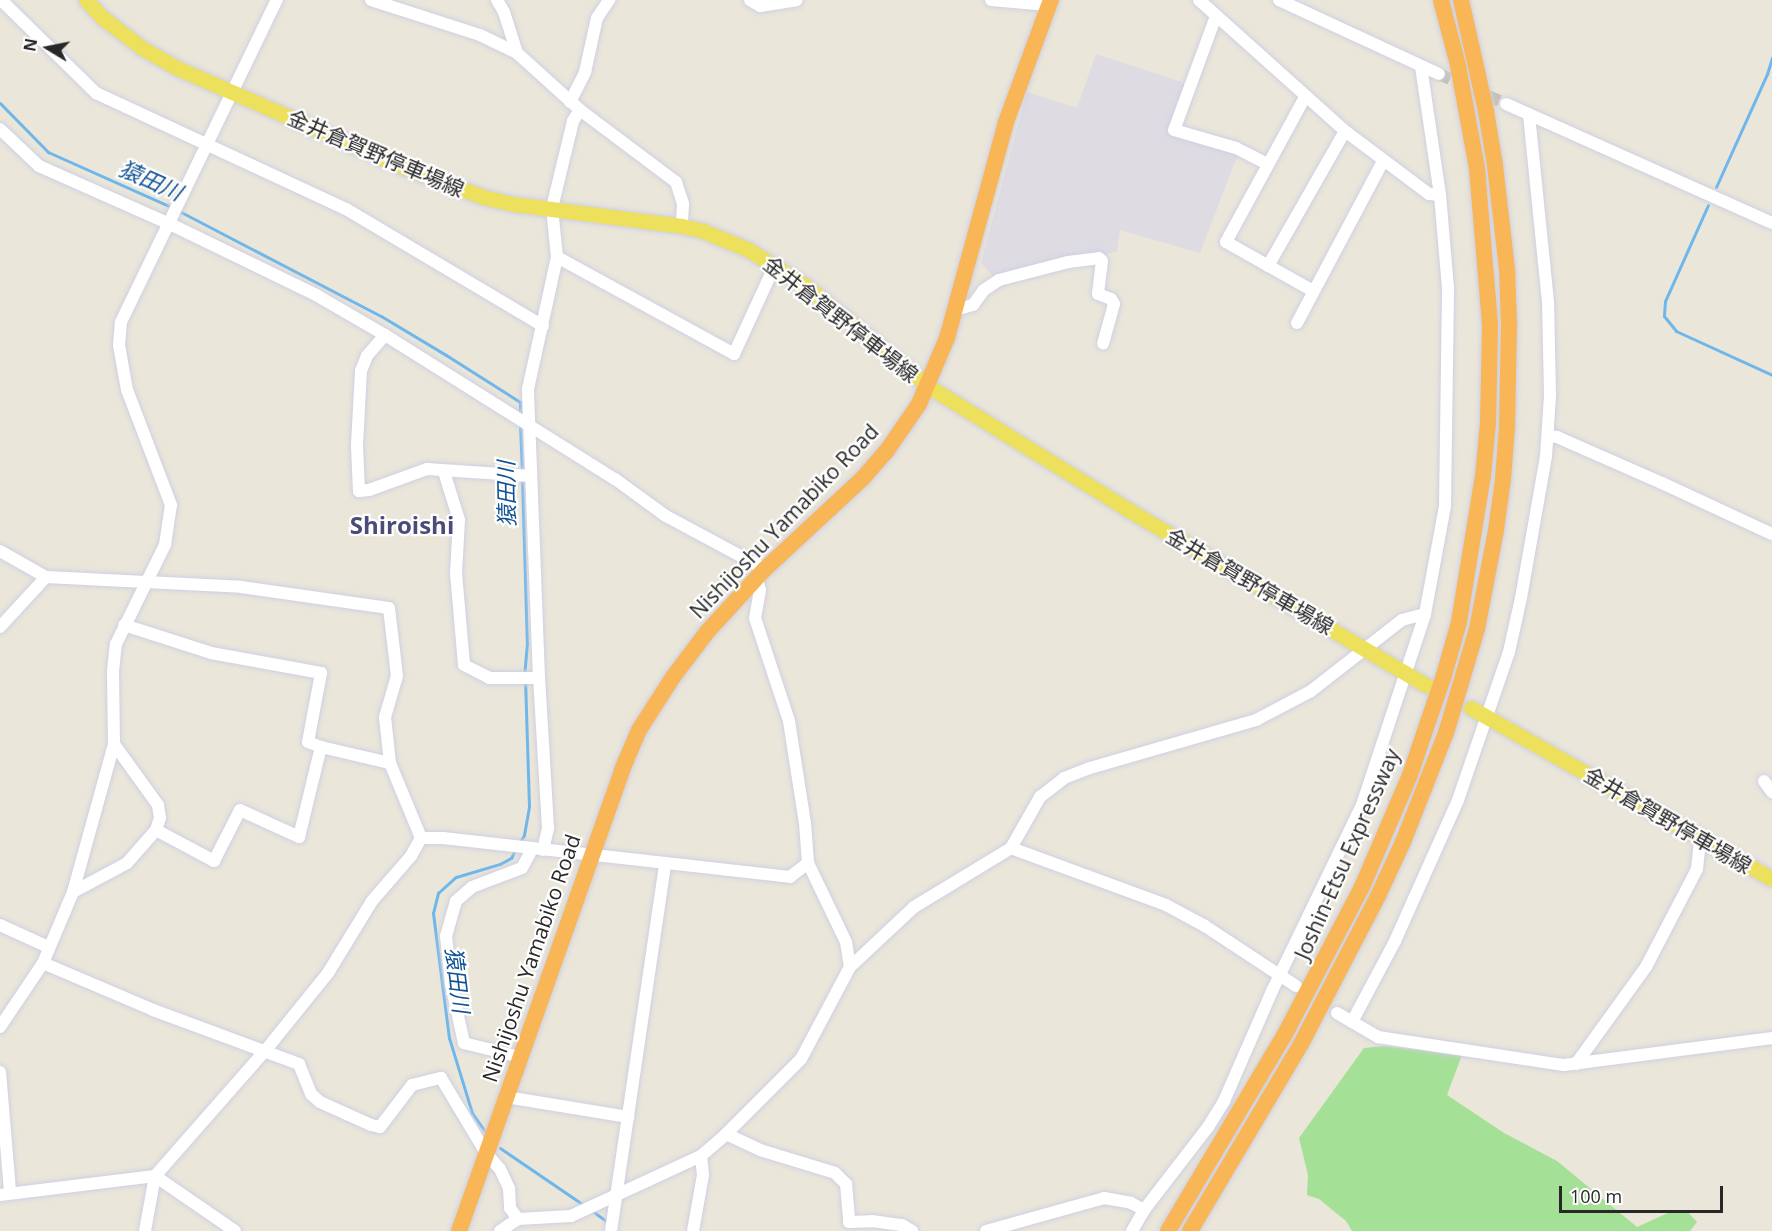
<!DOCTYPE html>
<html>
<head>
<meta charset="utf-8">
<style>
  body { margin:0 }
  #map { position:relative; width:1772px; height:1231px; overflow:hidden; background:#eae6da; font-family:"Open Sans","Noto Sans JP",sans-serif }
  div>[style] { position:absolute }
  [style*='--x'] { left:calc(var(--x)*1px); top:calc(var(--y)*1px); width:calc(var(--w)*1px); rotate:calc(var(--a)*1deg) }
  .industrial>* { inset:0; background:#dedbe3 }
  .green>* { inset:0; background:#a5e097 }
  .stream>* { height:3px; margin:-1.5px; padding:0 1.5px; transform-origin:1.5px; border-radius:1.5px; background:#6fb7ea }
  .minor-tunnel>* { height:12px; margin-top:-6px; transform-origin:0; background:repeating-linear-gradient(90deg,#c3c0b6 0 12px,transparent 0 18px) }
  .roads { filter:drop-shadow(0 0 2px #cfd0e1) drop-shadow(0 0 2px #cfd0e1) }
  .minor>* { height:12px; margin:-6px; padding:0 6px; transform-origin:6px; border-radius:6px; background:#fff }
  .major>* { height:15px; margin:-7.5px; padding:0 7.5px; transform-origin:7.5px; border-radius:7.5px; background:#ece05d }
  .highway>* { height:16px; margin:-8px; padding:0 8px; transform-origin:8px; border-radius:8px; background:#f9b656 }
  span { translate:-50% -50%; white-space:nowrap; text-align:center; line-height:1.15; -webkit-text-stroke:4.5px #fff; paint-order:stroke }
  .street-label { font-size:21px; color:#282828 }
  .water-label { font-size:22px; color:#115393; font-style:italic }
  .quarter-label { font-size:24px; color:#4a4b77; font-weight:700 }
  .north { position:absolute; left:18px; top:18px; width:60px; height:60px; -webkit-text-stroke:4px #fff; paint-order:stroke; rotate:280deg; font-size:16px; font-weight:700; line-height:24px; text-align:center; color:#282828 }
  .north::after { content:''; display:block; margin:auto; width:21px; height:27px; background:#282828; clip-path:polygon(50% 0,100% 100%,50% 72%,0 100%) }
  .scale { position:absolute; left:1559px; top:1186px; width:164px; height:27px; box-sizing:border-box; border:3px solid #282828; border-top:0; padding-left:8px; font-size:18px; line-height:21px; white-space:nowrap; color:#282828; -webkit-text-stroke:4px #fff; paint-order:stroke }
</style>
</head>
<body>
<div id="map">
  <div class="industrial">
    <div style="clip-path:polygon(1096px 54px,1188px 84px,1170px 133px,1238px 154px,1200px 253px,1120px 230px,1117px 251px,1104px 255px,1067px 257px,993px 276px,981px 263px,1027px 92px,1077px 108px)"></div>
  </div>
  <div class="green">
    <div style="clip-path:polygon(1384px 1046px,1462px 1055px,1447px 1095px,1504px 1133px,1557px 1161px,1637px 1227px,1670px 1212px,1687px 1211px,1697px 1222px,1690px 1231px,1352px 1231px,1346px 1221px,1319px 1199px,1307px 1195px,1308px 1175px,1299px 1138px,1364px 1048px)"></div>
  </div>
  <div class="stream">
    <div style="--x:0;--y:103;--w:69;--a:45.6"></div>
    <div style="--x:48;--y:152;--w:137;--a:24.1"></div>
    <div style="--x:1716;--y:187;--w:124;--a:-65.7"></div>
    <div style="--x:1767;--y:74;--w:17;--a:-73"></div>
    <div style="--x:1708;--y:205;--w:105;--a:114.1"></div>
    <div style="--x:1665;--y:301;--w:15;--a:94"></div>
    <div style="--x:1664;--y:316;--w:19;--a:51"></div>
    <div style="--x:1676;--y:331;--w:106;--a:24.6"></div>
    <div style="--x:179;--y:211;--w:228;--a:27.5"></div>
    <div style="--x:381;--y:316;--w:76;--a:31"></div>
    <div style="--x:446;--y:355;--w:88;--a:32.4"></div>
    <div style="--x:520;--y:402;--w:13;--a:90"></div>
    <div style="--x:520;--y:425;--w:47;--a:87.6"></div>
    <div style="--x:522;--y:478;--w:165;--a:88.3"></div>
    <div style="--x:527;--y:643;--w:32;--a:95"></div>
    <div style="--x:520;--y:842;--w:8;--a:-60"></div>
    <div style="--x:524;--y:835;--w:29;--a:-80"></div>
    <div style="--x:529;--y:806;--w:124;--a:-91.8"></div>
    <div style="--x:484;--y:1130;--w:21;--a:-125"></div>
    <div style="--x:472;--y:1113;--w:78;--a:-107"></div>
    <div style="--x:449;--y:1038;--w:126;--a:-97.3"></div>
    <div style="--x:433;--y:913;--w:21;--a:-76"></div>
    <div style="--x:438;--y:893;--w:24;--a:-42"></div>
    <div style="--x:456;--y:877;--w:46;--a:-16.5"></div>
    <div style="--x:500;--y:864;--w:13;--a:-29"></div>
    <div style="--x:511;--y:858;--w:9;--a:-63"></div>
    <div style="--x:500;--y:1148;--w:103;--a:34.3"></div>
    <div style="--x:591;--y:1210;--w:24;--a:36"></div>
  </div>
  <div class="minor-tunnel">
    <div style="--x:1439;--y:74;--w:73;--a:24.1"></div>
  </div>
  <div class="roads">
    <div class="minor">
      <div style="--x:1;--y:0;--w:133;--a:44.4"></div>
      <div style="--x:96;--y:93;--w:276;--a:24.9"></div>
      <div style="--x:346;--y:209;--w:229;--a:30.7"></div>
      <div style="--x:371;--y:0;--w:114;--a:17.8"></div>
      <div style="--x:480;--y:35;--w:41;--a:25.9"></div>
      <div style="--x:517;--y:53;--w:85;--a:42.1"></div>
      <div style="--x:580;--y:110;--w:120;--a:36.9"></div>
      <div style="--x:676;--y:182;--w:23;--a:72"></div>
      <div style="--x:683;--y:204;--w:22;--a:93"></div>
      <div style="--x:497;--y:0;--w:14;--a:60"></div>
      <div style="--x:504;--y:12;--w:43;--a:72.4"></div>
      <div style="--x:750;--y:0;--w:12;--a:31"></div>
      <div style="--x:760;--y:6;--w:37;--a:-9"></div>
      <div style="--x:991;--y:0;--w:57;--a:5"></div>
      <div style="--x:1199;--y:0;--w:196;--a:41.9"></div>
      <div style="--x:1345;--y:131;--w:105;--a:36.9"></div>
      <div style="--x:1429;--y:194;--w:11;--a:5"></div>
      <div style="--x:1279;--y:0;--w:176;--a:24.8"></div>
      <div style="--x:1216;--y:16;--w:121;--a:110.2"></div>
      <div style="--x:1174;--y:130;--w:65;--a:16.2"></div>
      <div style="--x:1236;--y:148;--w:36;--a:27"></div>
      <div style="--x:1305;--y:97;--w:165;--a:118.6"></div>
      <div style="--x:1226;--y:242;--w:100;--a:29.4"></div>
      <div style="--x:570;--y:102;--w:34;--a:-63"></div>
      <div style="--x:585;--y:72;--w:55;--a:-77.5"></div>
      <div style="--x:597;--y:18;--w:22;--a:-56"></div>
      <div style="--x:1506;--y:104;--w:291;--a:24.1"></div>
      <div style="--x:0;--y:129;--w:54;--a:43.5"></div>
      <div style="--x:39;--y:166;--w:143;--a:23.9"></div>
      <div style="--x:170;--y:224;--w:162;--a:25.9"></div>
      <div style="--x:316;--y:295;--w:80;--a:30.1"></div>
      <div style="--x:385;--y:335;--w:271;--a:32.1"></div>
      <div style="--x:615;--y:479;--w:63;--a:36"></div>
      <div style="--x:666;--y:516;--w:112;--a:28.2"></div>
      <div style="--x:557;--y:257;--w:202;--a:28.7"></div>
      <div style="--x:734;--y:354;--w:98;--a:-65.3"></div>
      <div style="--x:1268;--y:266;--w:155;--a:-60.3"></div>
      <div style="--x:955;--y:310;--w:19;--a:-16"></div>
      <div style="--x:973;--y:305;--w:19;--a:-54"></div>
      <div style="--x:984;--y:290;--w:18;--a:-34"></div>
      <div style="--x:999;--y:280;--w:71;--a:-14.6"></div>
      <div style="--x:1068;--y:262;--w:31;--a:-7"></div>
      <div style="--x:1099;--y:258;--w:4;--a:45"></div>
      <div style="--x:1102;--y:261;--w:33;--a:97"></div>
      <div style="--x:1098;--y:294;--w:14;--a:21"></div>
      <div style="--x:1111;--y:299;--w:6;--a:59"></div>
      <div style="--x:1114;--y:304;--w:41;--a:105.4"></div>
      <div style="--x:1297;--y:323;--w:183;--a:-62"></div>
      <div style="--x:385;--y:335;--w:28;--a:131"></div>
      <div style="--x:367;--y:356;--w:16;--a:112"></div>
      <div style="--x:361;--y:371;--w:75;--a:93.1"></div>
      <div style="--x:357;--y:446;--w:45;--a:87.5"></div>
      <div style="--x:359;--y:491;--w:10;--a:-6"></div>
      <div style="--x:369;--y:490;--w:62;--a:-19.9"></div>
      <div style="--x:427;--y:469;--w:104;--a:3.9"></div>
      <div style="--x:1548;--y:436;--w:9;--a:6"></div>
      <div style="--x:1557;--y:437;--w:115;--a:23.7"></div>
      <div style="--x:1662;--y:483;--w:121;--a:24.9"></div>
      <div style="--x:444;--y:472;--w:50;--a:72.6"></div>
      <div style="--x:459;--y:520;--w:53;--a:93.2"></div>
      <div style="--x:456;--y:573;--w:92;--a:85"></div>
      <div style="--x:464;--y:665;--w:28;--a:27"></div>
      <div style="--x:489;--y:678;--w:50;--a:0"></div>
      <div style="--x:0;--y:551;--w:53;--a:29.5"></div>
      <div style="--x:46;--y:577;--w:195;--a:2.9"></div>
      <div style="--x:241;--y:587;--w:149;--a:8.1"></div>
      <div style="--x:389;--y:608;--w:68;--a:83.3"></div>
      <div style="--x:397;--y:676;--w:43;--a:106.3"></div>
      <div style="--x:385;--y:717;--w:46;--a:83.8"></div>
      <div style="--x:390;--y:763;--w:81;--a:67.5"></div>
      <div style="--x:757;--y:579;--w:11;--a:75"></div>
      <div style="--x:760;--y:590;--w:28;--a:100"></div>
      <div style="--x:755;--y:618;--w:108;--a:71.7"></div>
      <div style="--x:789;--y:721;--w:103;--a:81.1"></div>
      <div style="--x:805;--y:823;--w:40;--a:85.7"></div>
      <div style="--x:808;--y:863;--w:88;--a:64.3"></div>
      <div style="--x:846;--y:942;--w:25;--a:81"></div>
      <div style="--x:124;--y:625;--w:91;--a:17.8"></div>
      <div style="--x:211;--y:653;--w:112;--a:10.3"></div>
      <div style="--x:321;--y:673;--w:70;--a:100.7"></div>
      <div style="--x:308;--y:742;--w:14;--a:21"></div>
      <div style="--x:0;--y:627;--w:68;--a:-47.4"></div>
      <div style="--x:1764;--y:781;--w:14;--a:54"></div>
      <div style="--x:156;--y:830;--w:66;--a:28.1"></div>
      <div style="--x:214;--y:861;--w:57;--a:-63"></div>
      <div style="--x:240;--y:810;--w:65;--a:24.6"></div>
      <div style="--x:299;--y:837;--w:93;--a:-76.3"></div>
      <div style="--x:321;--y:747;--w:71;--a:13.1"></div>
      <div style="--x:421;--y:838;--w:22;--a:0"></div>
      <div style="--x:443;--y:838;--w:349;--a:6.4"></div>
      <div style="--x:790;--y:877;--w:23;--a:-38"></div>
      <div style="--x:1011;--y:848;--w:165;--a:20.2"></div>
      <div style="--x:1166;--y:905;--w:44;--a:28.3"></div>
      <div style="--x:1205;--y:926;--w:109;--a:33.4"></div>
      <div style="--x:543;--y:850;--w:23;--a:-77"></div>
      <div style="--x:548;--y:828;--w:150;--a:-93.4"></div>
      <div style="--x:539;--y:678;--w:289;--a:-92.2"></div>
      <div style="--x:528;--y:389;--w:135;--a:-77.6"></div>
      <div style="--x:557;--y:257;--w:49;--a:-95.8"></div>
      <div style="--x:552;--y:208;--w:89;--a:-76.4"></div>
      <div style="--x:573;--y:121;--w:13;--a:-58"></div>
      <div style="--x:73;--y:892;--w:61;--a:-28.2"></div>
      <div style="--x:127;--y:863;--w:44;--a:-48.7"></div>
      <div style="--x:156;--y:830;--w:13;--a:-72"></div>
      <div style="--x:160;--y:818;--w:13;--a:-99"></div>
      <div style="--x:158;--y:805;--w:75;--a:-125.8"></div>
      <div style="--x:0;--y:925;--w:53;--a:24.6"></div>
      <div style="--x:43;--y:963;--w:120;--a:23.1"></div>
      <div style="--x:153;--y:1010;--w:156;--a:20.3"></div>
      <div style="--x:299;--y:1064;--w:32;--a:68"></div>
      <div style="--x:311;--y:1094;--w:12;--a:42"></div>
      <div style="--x:320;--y:1102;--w:56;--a:24.3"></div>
      <div style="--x:371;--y:1125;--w:9;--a:13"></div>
      <div style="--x:380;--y:1127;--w:53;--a:-52.7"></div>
      <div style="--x:412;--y:1085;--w:30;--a:-14"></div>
      <div style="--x:441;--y:1078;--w:87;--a:59"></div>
      <div style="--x:486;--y:1153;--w:21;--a:49"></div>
      <div style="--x:500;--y:1169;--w:21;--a:65"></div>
      <div style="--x:509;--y:1188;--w:20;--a:87"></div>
      <div style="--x:510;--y:1208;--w:14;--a:54"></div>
      <div style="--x:1337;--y:1013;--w:48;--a:30.3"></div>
      <div style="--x:1378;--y:1037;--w:188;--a:8.6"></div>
      <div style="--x:1564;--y:1065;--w:210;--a:-7.4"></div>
      <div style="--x:1352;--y:1022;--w:92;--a:-62"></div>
      <div style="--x:1395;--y:941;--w:154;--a:-65.9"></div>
      <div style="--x:1458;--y:800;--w:157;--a:-71"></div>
      <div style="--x:1509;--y:652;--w:55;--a:-77.5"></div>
      <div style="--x:1521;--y:598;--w:144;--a:-80"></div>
      <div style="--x:1546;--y:456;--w:61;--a:-86.2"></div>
      <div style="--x:1550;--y:395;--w:93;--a:-91.2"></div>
      <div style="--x:1548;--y:302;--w:188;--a:-95.8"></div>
      <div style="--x:0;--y:1027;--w:77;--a:-56.1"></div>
      <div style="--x:43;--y:963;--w:77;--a:-67.1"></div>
      <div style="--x:73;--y:892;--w:154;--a:-74.5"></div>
      <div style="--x:114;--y:744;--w:73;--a:-90.8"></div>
      <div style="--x:113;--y:671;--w:27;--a:-84"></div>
      <div style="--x:116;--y:644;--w:110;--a:-63.7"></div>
      <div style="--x:165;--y:545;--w:40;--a:-81.5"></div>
      <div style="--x:171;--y:505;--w:123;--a:-110.9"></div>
      <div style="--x:127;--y:390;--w:46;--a:-100.1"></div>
      <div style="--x:119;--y:345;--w:23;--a:-85"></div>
      <div style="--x:121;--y:322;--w:358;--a:-64.2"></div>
      <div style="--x:520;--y:1057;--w:58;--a:-166"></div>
      <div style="--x:464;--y:1043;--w:60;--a:-102.4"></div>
      <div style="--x:451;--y:984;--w:48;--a:-95.9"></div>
      <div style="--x:446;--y:936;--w:36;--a:-74"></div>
      <div style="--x:456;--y:901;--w:21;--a:-41"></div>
      <div style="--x:472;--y:887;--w:53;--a:-20.8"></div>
      <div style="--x:522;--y:868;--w:21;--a:-62"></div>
      <div style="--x:1576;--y:1064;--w:120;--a:-54.2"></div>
      <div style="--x:1646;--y:967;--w:110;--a:-62.5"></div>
      <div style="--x:1697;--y:869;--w:31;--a:-84"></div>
      <div style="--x:0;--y:1072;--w:120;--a:85.2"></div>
      <div style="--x:506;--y:1097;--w:124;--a:9.3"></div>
      <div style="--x:726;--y:1134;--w:38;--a:25"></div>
      <div style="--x:760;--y:1150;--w:78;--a:17"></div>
      <div style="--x:835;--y:1173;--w:16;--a:45"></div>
      <div style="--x:846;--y:1184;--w:38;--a:85"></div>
      <div style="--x:849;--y:1222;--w:23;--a:-2"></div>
      <div style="--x:872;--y:1221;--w:30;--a:8"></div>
      <div style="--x:902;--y:1225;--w:12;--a:31"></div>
      <div style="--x:0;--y:1195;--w:156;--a:-7"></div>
      <div style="--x:155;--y:1176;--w:97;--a:34.5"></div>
      <div style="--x:145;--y:1231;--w:56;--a:-79.7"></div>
      <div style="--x:155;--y:1176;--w:167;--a:-48.7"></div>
      <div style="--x:265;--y:1051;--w:100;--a:-51.1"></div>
      <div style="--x:328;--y:973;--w:84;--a:-58.6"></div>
      <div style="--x:372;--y:901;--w:60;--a:-49.1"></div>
      <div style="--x:411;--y:856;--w:21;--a:-61"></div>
      <div style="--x:500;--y:1231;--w:22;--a:-34"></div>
      <div style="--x:518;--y:1219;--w:53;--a:-3.2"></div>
      <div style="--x:571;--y:1216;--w:143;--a:-24.8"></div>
      <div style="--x:701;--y:1156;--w:33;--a:-41"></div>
      <div style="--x:726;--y:1134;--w:106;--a:-45"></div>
      <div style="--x:801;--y:1059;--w:104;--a:-62"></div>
      <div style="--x:850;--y:967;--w:88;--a:-43.2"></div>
      <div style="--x:914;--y:907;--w:114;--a:-31.3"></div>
      <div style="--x:1011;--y:848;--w:59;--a:-60.4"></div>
      <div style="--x:1040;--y:797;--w:31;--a:-38"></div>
      <div style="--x:1064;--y:778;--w:28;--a:-21"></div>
      <div style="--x:1090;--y:768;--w:173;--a:-16.1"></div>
      <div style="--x:1256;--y:720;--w:62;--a:-27.8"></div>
      <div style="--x:1311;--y:691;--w:115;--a:-38"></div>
      <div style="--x:1402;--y:620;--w:24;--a:-15"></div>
      <div style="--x:611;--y:1231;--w:370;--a:-81.6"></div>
      <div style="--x:693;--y:1231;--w:57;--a:-79.9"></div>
      <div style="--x:703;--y:1175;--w:19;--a:-96"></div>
      <div style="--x:986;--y:1231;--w:123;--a:-15.6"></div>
      <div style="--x:1104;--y:1198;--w:27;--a:10"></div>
      <div style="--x:1131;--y:1203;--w:15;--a:28"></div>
      <div style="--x:1132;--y:1231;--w:24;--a:-60"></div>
      <div style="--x:1144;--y:1210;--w:105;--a:-52.4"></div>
      <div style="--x:1208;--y:1127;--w:31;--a:-58"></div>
      <div style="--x:1224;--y:1101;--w:122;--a:-66.4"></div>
      <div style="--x:1273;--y:989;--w:204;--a:-64.2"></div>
      <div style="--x:1362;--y:805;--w:201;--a:-71.7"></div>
      <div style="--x:1425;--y:614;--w:110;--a:-79.5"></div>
      <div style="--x:1445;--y:506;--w:218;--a:-89.2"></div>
      <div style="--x:1448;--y:288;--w:93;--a:-94.9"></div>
      <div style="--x:1440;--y:195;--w:130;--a:-98.4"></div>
    </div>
    <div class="major">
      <div style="--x:86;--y:0;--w:25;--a:47"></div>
      <div style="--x:103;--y:18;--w:49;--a:37.6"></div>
      <div style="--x:142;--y:48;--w:43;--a:29.6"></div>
      <div style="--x:179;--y:69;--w:242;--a:23.6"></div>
      <div style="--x:401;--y:166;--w:88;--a:20.7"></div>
      <div style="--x:483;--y:197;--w:31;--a:13"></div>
      <div style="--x:513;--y:204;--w:170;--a:7.4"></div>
      <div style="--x:682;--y:226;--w:22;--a:13"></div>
      <div style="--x:703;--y:231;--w:50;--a:22.4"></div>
      <div style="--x:749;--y:250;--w:69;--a:32.5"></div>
      <div style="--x:807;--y:287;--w:156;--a:39.3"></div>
      <div style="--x:928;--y:386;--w:234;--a:31.7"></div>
      <div style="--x:1127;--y:509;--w:347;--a:30.5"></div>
      <div style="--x:1471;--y:708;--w:346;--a:29.6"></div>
    </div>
    <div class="highway">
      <div style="--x:459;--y:1231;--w:489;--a:-70.5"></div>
      <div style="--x:622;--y:770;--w:43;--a:-67"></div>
      <div style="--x:639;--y:730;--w:63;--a:-57.3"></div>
      <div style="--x:673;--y:677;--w:56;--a:-52.9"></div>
      <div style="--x:707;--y:632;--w:86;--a:-47.4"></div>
      <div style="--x:765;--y:569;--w:134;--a:-42.9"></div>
      <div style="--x:863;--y:478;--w:35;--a:-49"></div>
      <div style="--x:886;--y:452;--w:58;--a:-55.5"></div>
      <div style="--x:919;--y:404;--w:72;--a:-67"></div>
      <div style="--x:947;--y:338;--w:224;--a:-74.7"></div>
      <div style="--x:1006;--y:122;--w:130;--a:-69.8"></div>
      <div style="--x:1168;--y:1231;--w:227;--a:-59.3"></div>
      <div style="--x:1284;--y:1036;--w:168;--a:-62.4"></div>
      <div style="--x:1362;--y:887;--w:122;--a:-66.8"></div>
      <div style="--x:1410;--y:775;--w:106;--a:-71.2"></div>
      <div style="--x:1444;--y:675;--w:55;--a:-74.2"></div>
      <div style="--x:1459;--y:622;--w:148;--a:-80.7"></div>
      <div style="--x:1483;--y:476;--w:53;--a:-84.6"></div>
      <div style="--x:1488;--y:423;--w:99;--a:-88.8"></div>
      <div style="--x:1490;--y:324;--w:157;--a:-94.8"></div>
      <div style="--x:1477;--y:168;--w:105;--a:-100.5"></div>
      <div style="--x:1458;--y:65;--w:67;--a:-104.7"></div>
      <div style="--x:1190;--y:1231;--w:217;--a:-59.3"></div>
      <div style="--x:1301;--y:1044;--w:167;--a:-62.5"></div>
      <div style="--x:1378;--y:896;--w:60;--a:-65.2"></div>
      <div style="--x:1403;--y:842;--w:117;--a:-68.5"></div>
      <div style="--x:1446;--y:733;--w:109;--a:-73.4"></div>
      <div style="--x:1477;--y:629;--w:101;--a:-79.1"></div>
      <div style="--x:1496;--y:530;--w:51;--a:-82.2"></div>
      <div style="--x:1503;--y:479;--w:52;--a:-85.6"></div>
      <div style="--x:1507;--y:427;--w:102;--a:-88.9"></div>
      <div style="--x:1509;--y:325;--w:56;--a:-92"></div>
      <div style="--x:1507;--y:269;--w:105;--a:-96.6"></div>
      <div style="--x:1495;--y:165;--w:55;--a:-99.5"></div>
      <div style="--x:1486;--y:111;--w:114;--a:-102.7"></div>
    </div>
  </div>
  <div class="street-label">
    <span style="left:376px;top:153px;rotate:23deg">金井倉賀野停車場線</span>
    <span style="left:841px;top:319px;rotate:38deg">金井倉賀野停車場線</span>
    <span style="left:784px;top:521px;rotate:-46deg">Nishijoshu Yamabiko Road</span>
    <span style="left:1250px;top:581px;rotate:30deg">金井倉賀野停車場線</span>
    <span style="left:1668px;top:820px;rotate:30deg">金井倉賀野停車場線</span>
    <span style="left:1347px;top:854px;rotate:-66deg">Joshin-Etsu Expressway</span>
    <span style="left:531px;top:958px;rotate:-71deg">Nishijoshu Yamabiko Road</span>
  </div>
  <div class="water-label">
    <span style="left:151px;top:180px;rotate:24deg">猿田川</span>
    <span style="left:506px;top:494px;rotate:-91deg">猿田川</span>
    <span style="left:458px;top:980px;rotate:83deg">猿田川</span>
  </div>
  <div class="quarter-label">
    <span style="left:402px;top:525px">Shiroishi</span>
  </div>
  <div class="north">N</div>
  <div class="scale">100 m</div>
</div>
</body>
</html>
